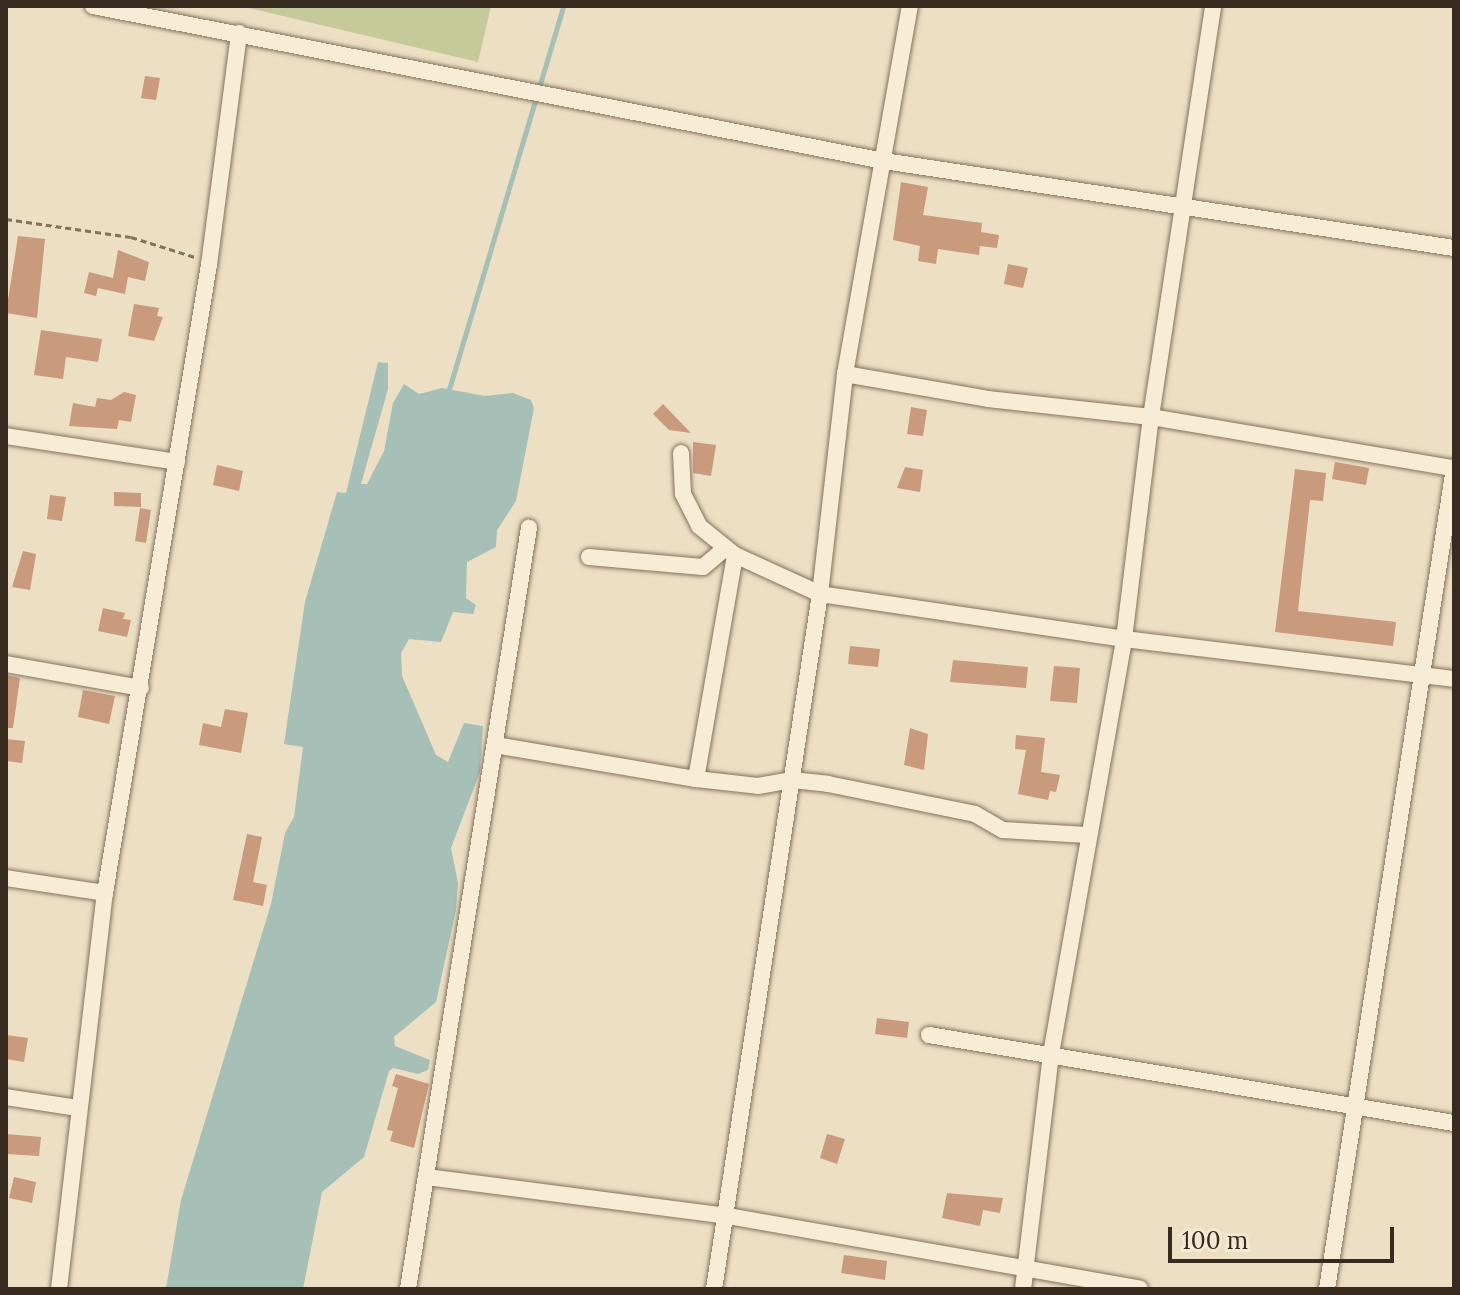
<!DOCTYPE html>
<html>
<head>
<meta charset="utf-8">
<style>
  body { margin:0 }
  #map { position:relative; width:1460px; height:1295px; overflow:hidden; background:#ecdfc4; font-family:Lora,serif }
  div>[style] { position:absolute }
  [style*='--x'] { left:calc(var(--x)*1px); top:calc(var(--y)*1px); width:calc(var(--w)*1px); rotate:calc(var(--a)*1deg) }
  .green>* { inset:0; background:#c5ca98 }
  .water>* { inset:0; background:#a6bfb7 }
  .stream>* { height:5px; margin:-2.5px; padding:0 2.5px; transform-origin:2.5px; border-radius:2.5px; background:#a6bfb7 }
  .building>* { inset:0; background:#c99a7c }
  .path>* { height:3px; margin-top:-1.5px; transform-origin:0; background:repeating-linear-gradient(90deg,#86715b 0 6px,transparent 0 10px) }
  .roads { filter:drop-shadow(0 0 2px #86715b) drop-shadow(0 0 2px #86715b) }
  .minor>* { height:16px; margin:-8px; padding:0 8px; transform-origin:8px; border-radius:8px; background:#f7edd7 }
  span { translate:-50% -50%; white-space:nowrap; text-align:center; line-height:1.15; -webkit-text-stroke:6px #f4ead3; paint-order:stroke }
  .frame { position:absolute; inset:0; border:8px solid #372a1f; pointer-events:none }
  .scale { position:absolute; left:1168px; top:1227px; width:226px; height:36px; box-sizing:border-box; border:4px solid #372a1f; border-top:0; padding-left:10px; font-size:24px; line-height:28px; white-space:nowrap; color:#372a1f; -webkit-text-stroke:6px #f4ead3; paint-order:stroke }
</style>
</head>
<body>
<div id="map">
  <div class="green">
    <div style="clip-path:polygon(240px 6px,491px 6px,478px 62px)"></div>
  </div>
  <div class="water">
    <div style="clip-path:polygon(378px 362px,388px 363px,388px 389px,361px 484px,367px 484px,384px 451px,393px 403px,404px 384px,419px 394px,442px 388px,485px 396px,513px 393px,531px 400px,534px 408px,516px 501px,497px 530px,496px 547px,467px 562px,466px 598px,476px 605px,473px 614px,453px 612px,441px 642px,409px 639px,401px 653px,402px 676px,436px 755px,448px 762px,464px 723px,483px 726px,480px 772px,451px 848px,458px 883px,456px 910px,436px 1002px,394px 1037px,395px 1046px,430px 1060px,428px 1070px,418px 1074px,393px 1068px,389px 1071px,364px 1157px,322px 1192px,303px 1289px,166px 1289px,181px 1200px,271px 904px,285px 833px,294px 817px,303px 747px,284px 744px,305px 602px,337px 492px,346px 493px)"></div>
  </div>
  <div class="stream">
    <div style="--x:447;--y:396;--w:407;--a:-73.4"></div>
  </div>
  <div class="building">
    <div style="clip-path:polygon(145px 76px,160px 78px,156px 100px,141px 98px)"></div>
    <div style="clip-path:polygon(901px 182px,928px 187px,923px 215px,982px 223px,981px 232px,999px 235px,997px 248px,980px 246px,979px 255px,938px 249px,936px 264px,918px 261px,920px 246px,893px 240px)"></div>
    <div style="clip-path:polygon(18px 236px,45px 239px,37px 318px,6px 313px)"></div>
    <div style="clip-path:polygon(118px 250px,149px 262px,145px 281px,128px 277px,125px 294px,98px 288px,96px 296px,84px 293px,89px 272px,113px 278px)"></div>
    <div style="clip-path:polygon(1008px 264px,1028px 268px,1023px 288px,1004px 284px)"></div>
    <div style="clip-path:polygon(134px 304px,159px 308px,157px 316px,163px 317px,154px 341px,128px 336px)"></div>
    <div style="clip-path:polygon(41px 330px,102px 339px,98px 362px,66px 357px,63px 379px,34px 375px)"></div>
    <div style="clip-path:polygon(124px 392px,136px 395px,131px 422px,119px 420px,117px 429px,69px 426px,73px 403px,95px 407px,97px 398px,111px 400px)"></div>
    <div style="clip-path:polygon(663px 404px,691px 433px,669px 430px,653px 414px)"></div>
    <div style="clip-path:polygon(911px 407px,927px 410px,923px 436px,907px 434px)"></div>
    <div style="clip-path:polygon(693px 442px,716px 445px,711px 476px,693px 473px)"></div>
    <div style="clip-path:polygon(1335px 462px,1369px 468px,1366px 485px,1332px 479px)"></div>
    <div style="clip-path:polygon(217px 465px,243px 471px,239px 491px,213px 485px)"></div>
    <div style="clip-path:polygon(905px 467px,923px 470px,920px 492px,897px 488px)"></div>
    <div style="clip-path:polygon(1295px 469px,1326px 473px,1323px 501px,1310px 500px,1298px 611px,1396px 622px,1393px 646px,1275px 632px)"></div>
    <div style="clip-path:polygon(114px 492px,141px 493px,141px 507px,114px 506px)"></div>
    <div style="clip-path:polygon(50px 495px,66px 497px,62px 521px,47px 519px)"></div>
    <div style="clip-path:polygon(140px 508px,151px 510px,146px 543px,135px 541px)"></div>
    <div style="clip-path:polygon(23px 551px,36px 554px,30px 590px,12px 587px)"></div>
    <div style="clip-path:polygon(103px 608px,125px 613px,123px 619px,131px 620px,127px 637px,98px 631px)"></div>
    <div style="clip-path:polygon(850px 646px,880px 649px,878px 667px,848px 664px)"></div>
    <div style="clip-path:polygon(953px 660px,1028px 667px,1026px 688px,950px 682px)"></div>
    <div style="clip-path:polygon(1054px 666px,1080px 668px,1077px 703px,1050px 701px)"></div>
    <div style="clip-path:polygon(6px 675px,20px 678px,13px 728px,6px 728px)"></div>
    <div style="clip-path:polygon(83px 690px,115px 696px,109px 724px,78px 717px)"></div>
    <div style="clip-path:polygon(225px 709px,248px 713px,241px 753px,199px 745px,203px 723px,221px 727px)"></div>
    <div style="clip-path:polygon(910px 728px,928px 734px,924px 770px,904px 765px)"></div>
    <div style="clip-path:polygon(1016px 735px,1045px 738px,1041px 772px,1060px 775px,1056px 792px,1050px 791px,1048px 800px,1018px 794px,1026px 750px,1015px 749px)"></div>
    <div style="clip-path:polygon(6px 739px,25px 741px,22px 763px,6px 761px)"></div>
    <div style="clip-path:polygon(247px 834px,262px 837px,253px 882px,267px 885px,263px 906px,233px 900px)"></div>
    <div style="clip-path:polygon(877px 1018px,909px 1022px,907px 1038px,875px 1034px)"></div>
    <div style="clip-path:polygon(6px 1035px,28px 1038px,24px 1062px,6px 1059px)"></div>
    <div style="clip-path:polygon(396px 1074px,429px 1084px,414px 1148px,390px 1141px,393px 1131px,387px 1130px,398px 1088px,392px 1086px)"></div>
    <div style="clip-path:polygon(6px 1134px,41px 1137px,39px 1156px,6px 1154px)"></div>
    <div style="clip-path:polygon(827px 1134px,845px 1139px,837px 1164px,820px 1158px)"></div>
    <div style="clip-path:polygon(14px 1177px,36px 1182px,32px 1203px,9px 1198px)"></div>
    <div style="clip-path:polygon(947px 1193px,1003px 1198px,1000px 1213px,983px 1210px,980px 1226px,942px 1218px)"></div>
    <div style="clip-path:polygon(844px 1255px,887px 1261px,885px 1280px,841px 1273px)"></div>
  </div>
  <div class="path">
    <div style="--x:6;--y:219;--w:126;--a:8.2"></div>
    <div style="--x:131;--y:237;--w:67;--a:17.4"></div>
  </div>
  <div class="roads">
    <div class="minor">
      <div style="--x:93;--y:6;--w:806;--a:11.09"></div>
      <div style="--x:884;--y:161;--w:577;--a:8.68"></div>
      <div style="--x:845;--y:374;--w:145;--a:9.9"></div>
      <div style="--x:988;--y:399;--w:164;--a:6.3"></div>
      <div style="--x:1151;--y:417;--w:307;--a:9.6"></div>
      <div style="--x:6;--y:436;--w:173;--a:8.6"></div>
      <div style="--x:681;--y:453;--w:41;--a:87.2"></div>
      <div style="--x:683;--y:494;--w:36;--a:63"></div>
      <div style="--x:699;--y:526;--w:46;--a:38.9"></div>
      <div style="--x:735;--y:555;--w:94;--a:24.6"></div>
      <div style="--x:820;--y:594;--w:307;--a:8.4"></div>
      <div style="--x:1124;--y:639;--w:332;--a:6.9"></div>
      <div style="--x:589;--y:557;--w:114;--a:5"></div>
      <div style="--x:703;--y:567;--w:30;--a:-40"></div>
      <div style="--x:6;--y:664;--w:137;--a:10.1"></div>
      <div style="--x:495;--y:745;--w:204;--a:9.6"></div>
      <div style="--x:696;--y:779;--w:62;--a:6.4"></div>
      <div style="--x:758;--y:786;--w:35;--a:-10"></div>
      <div style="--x:792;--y:780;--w:36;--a:6"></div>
      <div style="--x:828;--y:784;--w:150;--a:11.5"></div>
      <div style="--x:975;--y:814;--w:32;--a:30"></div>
      <div style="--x:1003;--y:830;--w:84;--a:3.4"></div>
      <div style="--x:696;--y:779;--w:227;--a:-80.1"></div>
      <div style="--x:6;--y:878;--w:100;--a:8.6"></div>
      <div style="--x:929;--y:1035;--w:532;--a:9.52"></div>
      <div style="--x:6;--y:1097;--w:73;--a:8.7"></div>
      <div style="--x:427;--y:1177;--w:304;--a:7.4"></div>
      <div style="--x:728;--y:1216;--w:418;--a:10"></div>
      <div style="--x:59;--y:1289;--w:399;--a:-83.4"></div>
      <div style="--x:105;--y:893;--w:637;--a:-80.6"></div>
      <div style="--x:209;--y:265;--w:234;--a:-82.6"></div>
      <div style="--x:408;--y:1289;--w:771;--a:-80.97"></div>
      <div style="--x:714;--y:1289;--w:703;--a:-81.33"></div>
      <div style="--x:820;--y:594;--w:221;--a:-83.5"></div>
      <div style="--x:845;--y:374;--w:374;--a:-80"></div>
      <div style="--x:1023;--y:1289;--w:237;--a:-83.2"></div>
      <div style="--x:1051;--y:1054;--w:421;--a:-80"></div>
      <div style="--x:1124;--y:639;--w:224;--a:-83.1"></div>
      <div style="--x:1151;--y:417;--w:416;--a:-81.4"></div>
      <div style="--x:1327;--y:1289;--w:831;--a:-81.21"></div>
    </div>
  </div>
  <div class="frame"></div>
  <div class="scale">100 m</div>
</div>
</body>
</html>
